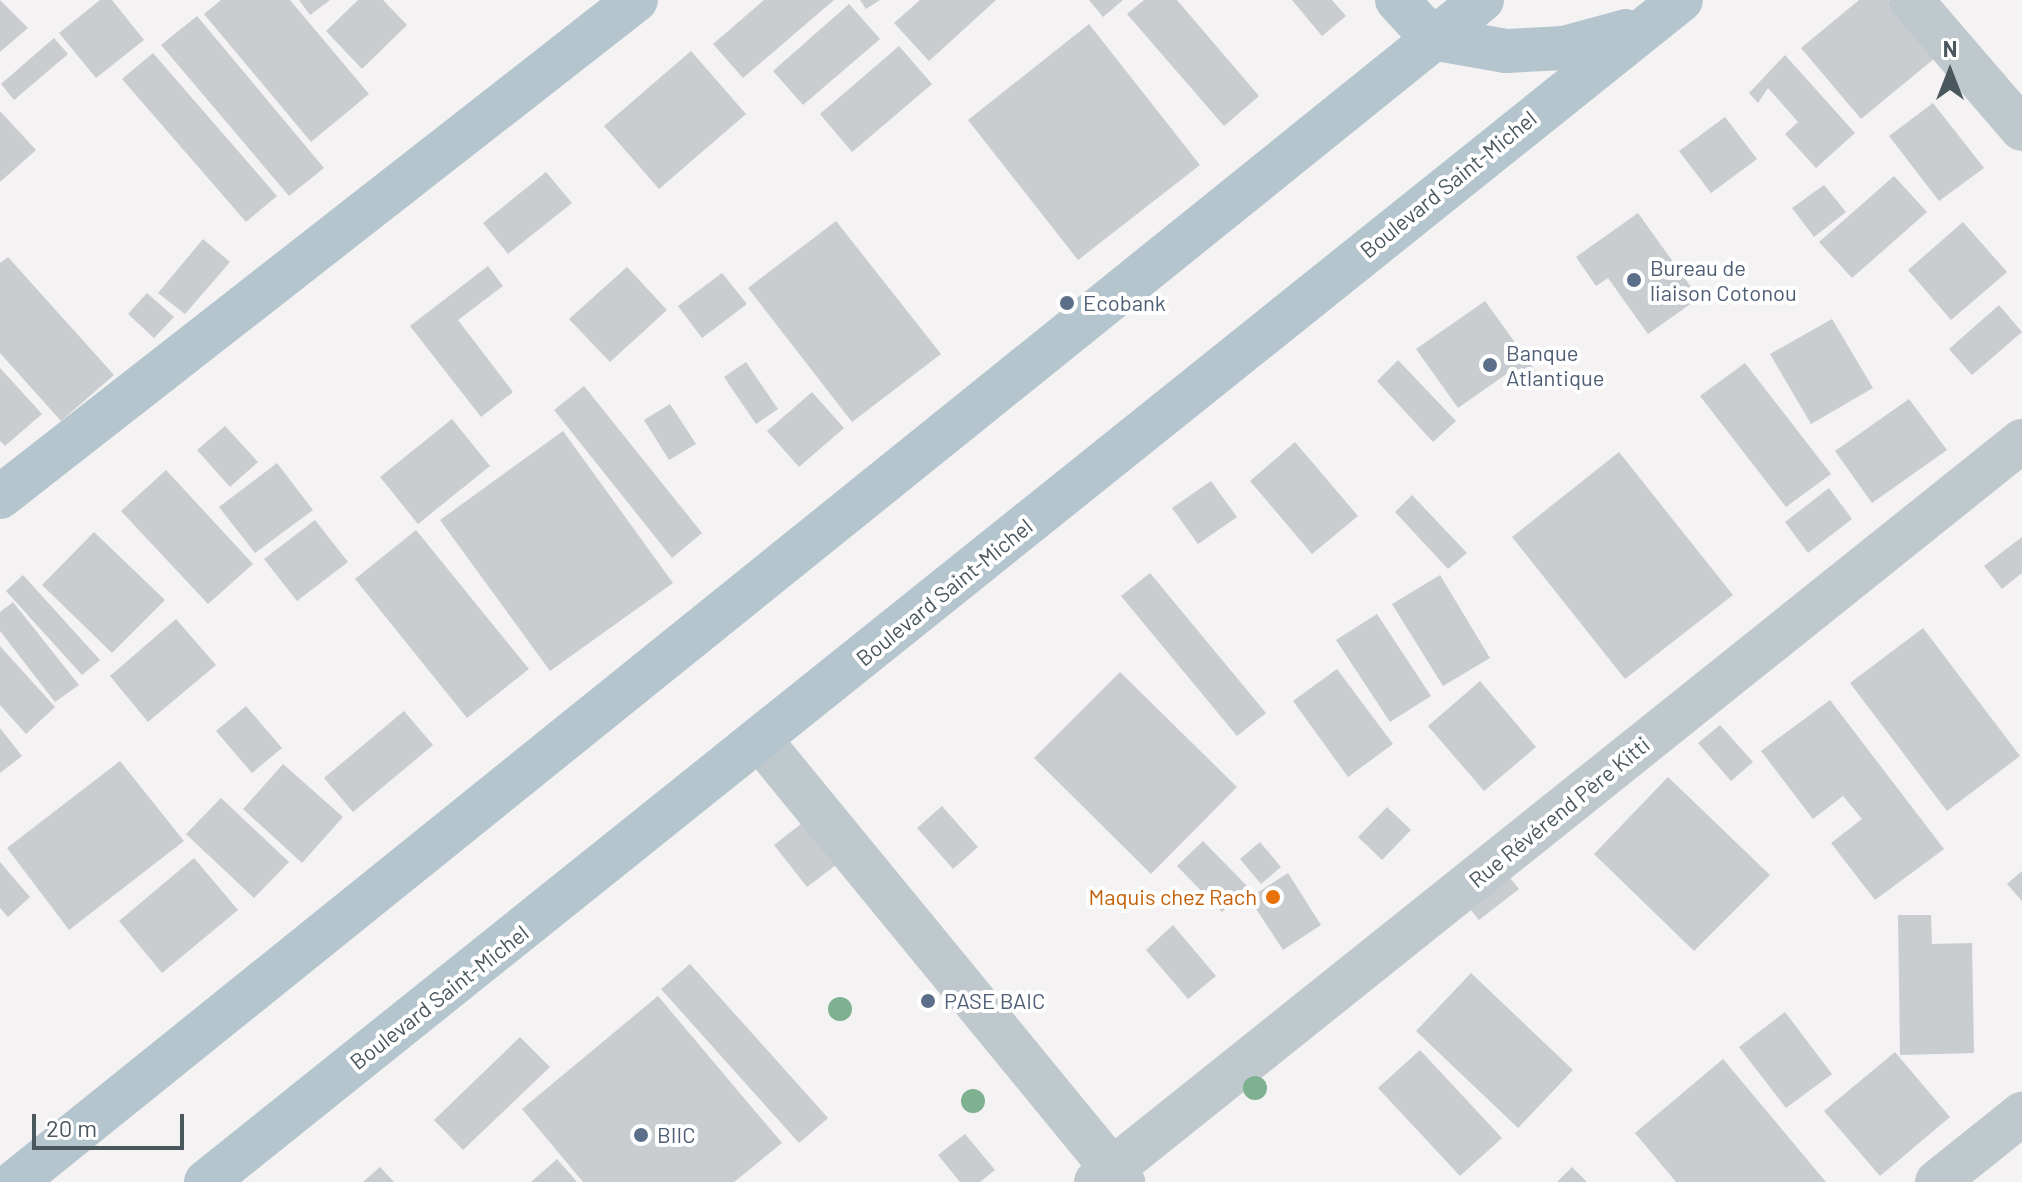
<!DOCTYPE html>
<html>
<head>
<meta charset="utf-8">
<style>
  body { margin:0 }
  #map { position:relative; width:2022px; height:1182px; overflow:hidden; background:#f4f2f2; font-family:Barlow,sans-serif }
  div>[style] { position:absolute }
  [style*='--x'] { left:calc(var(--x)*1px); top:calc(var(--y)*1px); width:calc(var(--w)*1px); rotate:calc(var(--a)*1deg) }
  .building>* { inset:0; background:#c9cdd0 }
  .minor>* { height:44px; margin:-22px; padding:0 22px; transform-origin:22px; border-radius:22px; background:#bec8cd }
  .major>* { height:44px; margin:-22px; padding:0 22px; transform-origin:22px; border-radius:22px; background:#b4c5ce }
  .trees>* { width:24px; height:24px; margin:-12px; border-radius:50%; background:#7eb190 }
  .dots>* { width:22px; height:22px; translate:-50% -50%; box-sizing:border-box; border:4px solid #fff; border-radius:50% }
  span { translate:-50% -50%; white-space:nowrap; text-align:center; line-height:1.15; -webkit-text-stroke:8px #fff; paint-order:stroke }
  .street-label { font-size:22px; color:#4a585e }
  .service-label { font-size:22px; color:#4e5e75 }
  .left { translate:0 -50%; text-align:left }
  .food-label { font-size:22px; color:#c56008 }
  .right { translate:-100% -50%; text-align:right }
  .north { position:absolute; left:1910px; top:32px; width:80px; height:80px; -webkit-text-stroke:6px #fff; paint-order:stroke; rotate:0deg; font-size:22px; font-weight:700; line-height:32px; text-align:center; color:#4a585e }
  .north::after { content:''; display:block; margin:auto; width:28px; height:36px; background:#4a585e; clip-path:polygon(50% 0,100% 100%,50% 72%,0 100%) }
  .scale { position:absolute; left:32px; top:1114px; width:152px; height:36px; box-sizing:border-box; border:4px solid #4a585e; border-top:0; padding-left:10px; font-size:24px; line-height:28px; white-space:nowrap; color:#4a585e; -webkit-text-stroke:6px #fff; paint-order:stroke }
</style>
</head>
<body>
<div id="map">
  <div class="building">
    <div style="clip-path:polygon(0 0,28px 28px,0 52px)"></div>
    <div style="clip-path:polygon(100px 0,112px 0,144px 40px,96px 78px,59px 33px)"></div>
    <div style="clip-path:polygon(221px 0,290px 0,369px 94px,311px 142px,204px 14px)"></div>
    <div style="clip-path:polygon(299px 0,330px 0,310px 15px)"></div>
    <div style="clip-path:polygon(358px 0,383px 0,407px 25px,362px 69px,326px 31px)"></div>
    <div style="clip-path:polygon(764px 0,834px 0,743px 78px,713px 44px)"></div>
    <div style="clip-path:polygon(860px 0,880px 0,866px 9px)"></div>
    <div style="clip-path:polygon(920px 0,996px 0,929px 61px,894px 23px)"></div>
    <div style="clip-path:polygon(1089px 0,1123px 0,1103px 17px)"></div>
    <div style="clip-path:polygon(1144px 0,1177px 0,1259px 96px,1224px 126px,1127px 14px)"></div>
    <div style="clip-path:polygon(1292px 0,1332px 0,1346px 16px,1322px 36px)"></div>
    <div style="clip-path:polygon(1859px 0,1888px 0,1935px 58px,1861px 119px,1801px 48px)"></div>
    <div style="clip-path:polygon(849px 4px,880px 39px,803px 105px,773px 71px)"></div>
    <div style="clip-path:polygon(197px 16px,324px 168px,289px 196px,161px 45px)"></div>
    <div style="clip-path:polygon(1089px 24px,1200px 165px,1078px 260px,968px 120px)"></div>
    <div style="clip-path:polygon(54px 38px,68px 54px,14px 100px,1px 84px)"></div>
    <div style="clip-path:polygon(899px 46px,932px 84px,852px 152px,820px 114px)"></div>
    <div style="clip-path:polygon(691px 51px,746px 114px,659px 189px,604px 126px)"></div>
    <div style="clip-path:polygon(153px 53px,277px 196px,246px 222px,122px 79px)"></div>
    <div style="clip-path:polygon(1785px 55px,1855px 133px,1816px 168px,1785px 134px,1798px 122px,1768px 88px,1758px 103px,1749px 93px)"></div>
    <div style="clip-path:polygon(1933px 103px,1984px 168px,1939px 201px,1889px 136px)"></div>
    <div style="clip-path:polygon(0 111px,36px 150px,0 182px)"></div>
    <div style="clip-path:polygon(1725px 117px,1757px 159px,1711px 193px,1679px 151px)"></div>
    <div style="clip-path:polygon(546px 172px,572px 203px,508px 254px,483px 223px)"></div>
    <div style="clip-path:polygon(1894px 176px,1927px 212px,1852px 278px,1819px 242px)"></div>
    <div style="clip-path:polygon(1824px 185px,1846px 212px,1814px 237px,1792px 208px)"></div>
    <div style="clip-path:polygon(1638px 213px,1699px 298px,1648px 334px,1608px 278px,1596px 286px,1576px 257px)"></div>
    <div style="clip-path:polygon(836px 221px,941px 354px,852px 422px,748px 288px)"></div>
    <div style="clip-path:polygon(1963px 222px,2007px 272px,1951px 320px,1908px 270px)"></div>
    <div style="clip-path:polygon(203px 239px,230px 262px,185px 314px,158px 293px)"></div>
    <div style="clip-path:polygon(8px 257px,114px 375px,61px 421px,0 353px,0 263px)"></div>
    <div style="clip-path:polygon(488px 266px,503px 286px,458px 320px,513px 392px,481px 417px,410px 326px)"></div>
    <div style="clip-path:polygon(627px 267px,667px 310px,610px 362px,569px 319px)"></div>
    <div style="clip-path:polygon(722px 273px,747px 304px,702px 338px,678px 306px)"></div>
    <div style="clip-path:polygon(147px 293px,174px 317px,154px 338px,128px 314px)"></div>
    <div style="clip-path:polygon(1485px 301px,1537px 373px,1518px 387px,1508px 373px,1458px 408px,1416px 349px)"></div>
    <div style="clip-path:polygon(1999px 305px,2022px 332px,1972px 375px,1949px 349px)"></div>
    <div style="clip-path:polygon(1832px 319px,1873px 388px,1811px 424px,1770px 354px)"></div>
    <div style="clip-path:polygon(1398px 360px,1456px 421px,1433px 442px,1377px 381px)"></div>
    <div style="clip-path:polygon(746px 362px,778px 409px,756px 424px,724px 377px)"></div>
    <div style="clip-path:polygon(1745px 363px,1831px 474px,1786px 507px,1700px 396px)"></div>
    <div style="clip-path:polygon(0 368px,42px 414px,5px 446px,0 441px)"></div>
    <div style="clip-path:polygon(584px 386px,702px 533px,672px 558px,554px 410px)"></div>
    <div style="clip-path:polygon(812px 392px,844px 428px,799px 467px,767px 431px)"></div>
    <div style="clip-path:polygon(1909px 399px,1947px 450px,1872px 503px,1835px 451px)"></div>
    <div style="clip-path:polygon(670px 404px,696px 444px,669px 460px,644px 420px)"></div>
    <div style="clip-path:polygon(452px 419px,490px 466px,418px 524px,380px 477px)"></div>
    <div style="clip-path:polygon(225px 426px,258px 462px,230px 487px,197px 450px)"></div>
    <div style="clip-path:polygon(563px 431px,673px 583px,550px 671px,440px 520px)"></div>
    <div style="clip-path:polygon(1295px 442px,1358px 516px,1312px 554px,1250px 481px)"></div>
    <div style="clip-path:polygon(1619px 452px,1733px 595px,1625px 679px,1512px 537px)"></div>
    <div style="clip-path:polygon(277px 463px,313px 510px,255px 553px,219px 507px)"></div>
    <div style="clip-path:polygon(166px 470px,253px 564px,208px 604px,121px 511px)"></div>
    <div style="clip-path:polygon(1211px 481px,1237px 517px,1198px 544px,1172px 508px)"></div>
    <div style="clip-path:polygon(1829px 488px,1852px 519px,1808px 553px,1785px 522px)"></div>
    <div style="clip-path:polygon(1412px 495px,1467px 553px,1448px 569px,1395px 512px)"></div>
    <div style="clip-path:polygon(315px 520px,348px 562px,297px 601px,264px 559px)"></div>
    <div style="clip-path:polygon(416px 530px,529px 669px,467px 718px,355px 579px)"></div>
    <div style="clip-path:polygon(94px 532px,165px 600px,112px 653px,42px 585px)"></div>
    <div style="clip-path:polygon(2022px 537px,2022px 573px,2002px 589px,1984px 566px)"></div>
    <div style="clip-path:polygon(1150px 573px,1266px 713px,1237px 736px,1121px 596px)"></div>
    <div style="clip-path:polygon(23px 575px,100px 660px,82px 675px,6px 591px)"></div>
    <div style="clip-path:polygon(1440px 575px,1490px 658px,1443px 686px,1392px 604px)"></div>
    <div style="clip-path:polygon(13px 602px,79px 685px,55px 702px,0 631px,0 612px)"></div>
    <div style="clip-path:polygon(1377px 614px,1431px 696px,1390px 722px,1336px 640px)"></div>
    <div style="clip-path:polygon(176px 619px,216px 665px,148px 722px,110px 676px)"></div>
    <div style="clip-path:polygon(1923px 628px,2020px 756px,1947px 811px,1850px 683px)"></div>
    <div style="clip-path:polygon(0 646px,55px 707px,26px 734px,0 705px)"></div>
    <div style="clip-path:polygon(1337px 669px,1393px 744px,1348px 777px,1293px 701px)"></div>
    <div style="clip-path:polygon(1120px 672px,1237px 787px,1151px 874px,1034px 758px)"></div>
    <div style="clip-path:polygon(1480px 681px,1536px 747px,1484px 791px,1428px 726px)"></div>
    <div style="clip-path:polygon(1830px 700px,1944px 849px,1875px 900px,1831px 843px,1862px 819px,1843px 796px,1813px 819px,1761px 751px)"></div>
    <div style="clip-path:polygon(246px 706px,282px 748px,252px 773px,216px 731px)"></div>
    <div style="clip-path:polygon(404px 711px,433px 745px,353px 812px,324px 778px)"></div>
    <div style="clip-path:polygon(1720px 725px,1753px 762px,1731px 781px,1698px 743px)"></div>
    <div style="clip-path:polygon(0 728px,22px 756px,0 773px)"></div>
    <div style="clip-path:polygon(120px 761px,184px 841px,69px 930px,7px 848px)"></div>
    <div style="clip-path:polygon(283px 764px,343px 817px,302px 863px,243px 809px)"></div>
    <div style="clip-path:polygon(1668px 777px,1770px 875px,1694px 951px,1594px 854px)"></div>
    <div style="clip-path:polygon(221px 798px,289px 862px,254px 898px,186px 834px)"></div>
    <div style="clip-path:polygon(942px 806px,978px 847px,953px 869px,917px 828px)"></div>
    <div style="clip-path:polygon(1387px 807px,1411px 830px,1382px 860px,1358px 837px)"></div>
    <div style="clip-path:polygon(806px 820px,840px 862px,807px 887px,774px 845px)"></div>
    <div style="clip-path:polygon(1203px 841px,1248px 887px,1222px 912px,1177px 866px)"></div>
    <div style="clip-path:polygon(1260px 842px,1281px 867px,1261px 884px,1240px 859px)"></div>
    <div style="clip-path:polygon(194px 858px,238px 910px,162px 973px,119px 921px)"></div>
    <div style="clip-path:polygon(0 862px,30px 897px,8px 917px,0 908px)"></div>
    <div style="clip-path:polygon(2022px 871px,2022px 901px,2007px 884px)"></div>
    <div style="clip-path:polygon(1288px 873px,1321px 925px,1283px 950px,1249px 898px)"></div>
    <div style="clip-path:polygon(1506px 873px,1519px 889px,1479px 920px,1466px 904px)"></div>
    <div style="clip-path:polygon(1898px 915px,1931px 915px,1932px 944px,1972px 943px,1974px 1053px,1900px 1055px)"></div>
    <div style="clip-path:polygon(1173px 925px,1216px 976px,1188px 999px,1146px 950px)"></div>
    <div style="clip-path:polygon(690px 964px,828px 1118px,799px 1143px,661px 989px)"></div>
    <div style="clip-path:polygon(1471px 973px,1573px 1070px,1518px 1128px,1416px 1031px)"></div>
    <div style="clip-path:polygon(658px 996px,782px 1143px,734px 1182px,583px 1182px,522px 1109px)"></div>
    <div style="clip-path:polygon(1785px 1012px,1832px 1074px,1786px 1108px,1739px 1047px)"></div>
    <div style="clip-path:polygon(520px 1037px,550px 1067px,463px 1150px,434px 1120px)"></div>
    <div style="clip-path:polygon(1420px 1050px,1502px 1138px,1460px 1176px,1378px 1088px)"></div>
    <div style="clip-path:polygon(1895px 1052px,1950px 1117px,1880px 1176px,1824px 1111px)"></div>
    <div style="clip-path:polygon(1723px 1059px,1826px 1182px,1676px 1182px,1635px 1133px)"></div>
    <div style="clip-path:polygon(965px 1134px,995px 1170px,980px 1182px,960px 1182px,938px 1155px)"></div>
    <div style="clip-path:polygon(557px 1159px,577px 1182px,531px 1182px)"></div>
    <div style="clip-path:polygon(380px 1167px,394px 1182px,363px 1182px)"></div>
    <div style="clip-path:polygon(1572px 1167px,1587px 1182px,1557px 1182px)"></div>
  </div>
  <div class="minor">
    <div style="--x:1911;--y:0;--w:170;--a:49.3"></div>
    <div style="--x:761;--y:741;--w:571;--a:50.62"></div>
    <div style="--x:1096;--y:1182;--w:1186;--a:-38.67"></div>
    <div style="--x:1937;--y:1182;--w:109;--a:-38.7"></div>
  </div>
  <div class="major">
    <div style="--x:1397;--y:0;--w:52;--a:47.4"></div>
    <div style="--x:1432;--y:38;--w:75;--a:10"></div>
    <div style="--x:1506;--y:51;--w:58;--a:-3"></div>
    <div style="--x:1564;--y:48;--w:64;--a:-15.3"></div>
    <div style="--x:0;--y:497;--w:807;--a:-38.01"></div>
    <div style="--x:15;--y:1182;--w:1884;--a:-38.86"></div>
    <div style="--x:206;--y:1182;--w:1890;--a:-38.71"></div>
  </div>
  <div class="trees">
    <div style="left:840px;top:1009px"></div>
    <div style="left:1255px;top:1088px"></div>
    <div style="left:973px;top:1101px"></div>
  </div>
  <div class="dots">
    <div style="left:1634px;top:280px;background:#5c6f8a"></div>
    <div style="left:1067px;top:303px;background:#5c6f8a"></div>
    <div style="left:1490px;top:365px;background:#5c6f8a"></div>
    <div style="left:1273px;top:897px;background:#e8710a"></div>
    <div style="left:928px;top:1001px;background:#5c6f8a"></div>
    <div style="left:641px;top:1135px;background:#5c6f8a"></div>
  </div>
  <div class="street-label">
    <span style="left:1448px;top:184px;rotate:-39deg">Boulevard Saint-Michel</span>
    <span style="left:944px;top:592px;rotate:-39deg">Boulevard Saint-Michel</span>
    <span style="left:1559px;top:812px;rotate:-39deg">Rue Révérend Père Kitti</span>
    <span style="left:439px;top:997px;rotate:-38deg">Boulevard Saint-Michel</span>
  </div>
  <div class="service-label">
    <span class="left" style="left:1650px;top:280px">Bureau de<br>liaison Cotonou</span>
    <span class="left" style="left:1083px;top:303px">Ecobank</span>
    <span class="left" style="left:1506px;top:365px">Banque<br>Atlantique</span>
    <span class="left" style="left:944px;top:1001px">PASE BAIC</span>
    <span class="left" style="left:657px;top:1135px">BIIC</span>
  </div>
  <div class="food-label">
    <span class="right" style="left:1257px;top:897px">Maquis chez Rach</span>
  </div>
  <div class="north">N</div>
  <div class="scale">20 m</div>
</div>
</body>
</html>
